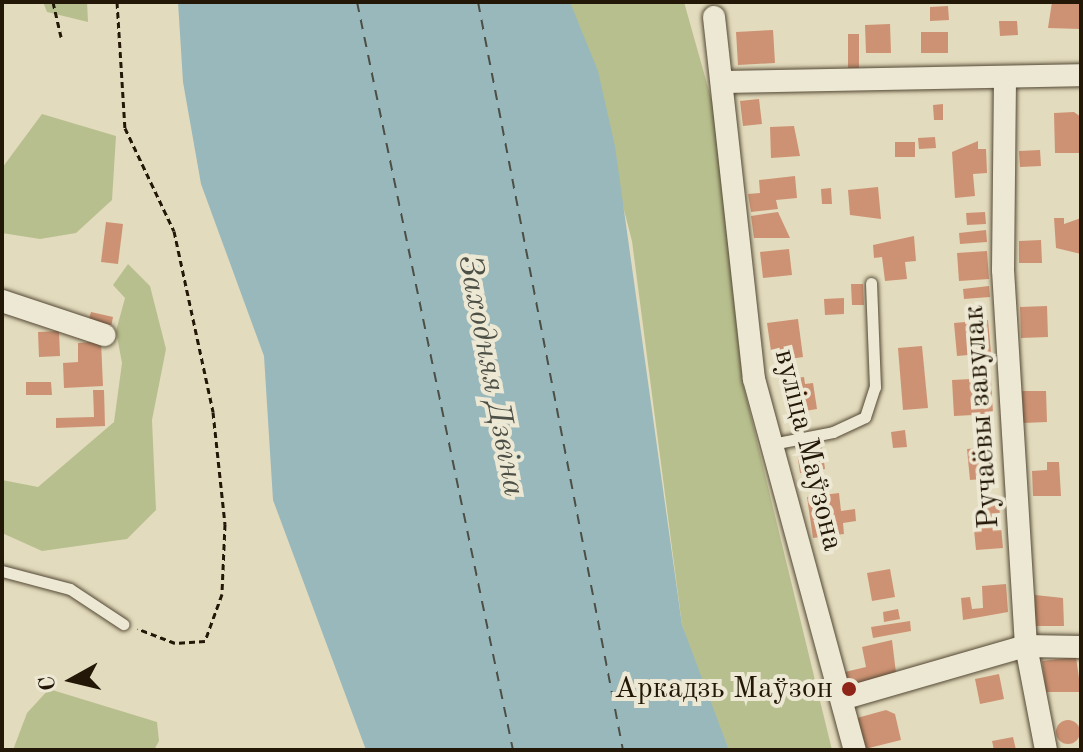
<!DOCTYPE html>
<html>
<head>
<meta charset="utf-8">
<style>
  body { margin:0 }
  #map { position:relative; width:1083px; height:752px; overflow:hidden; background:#e3dbbd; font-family:"Old Standard TT",serif }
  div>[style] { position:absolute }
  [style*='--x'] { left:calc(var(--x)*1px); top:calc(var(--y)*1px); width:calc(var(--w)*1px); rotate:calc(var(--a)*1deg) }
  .green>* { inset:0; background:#b8bf8e }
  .water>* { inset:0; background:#99b8bb }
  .ferry>* { height:2px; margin-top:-1px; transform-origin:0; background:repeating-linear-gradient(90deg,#4c4f46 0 10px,transparent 0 18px) }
  .building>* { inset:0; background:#cd9273 }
  .round { border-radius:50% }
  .path>* { height:3px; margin-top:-1.5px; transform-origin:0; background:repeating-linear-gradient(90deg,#231707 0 6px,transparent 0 10px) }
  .roads { filter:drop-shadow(0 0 2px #534834) drop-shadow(0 0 2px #534834) }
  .service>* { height:11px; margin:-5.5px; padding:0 5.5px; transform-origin:5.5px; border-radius:5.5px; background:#ede8d4 }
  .minor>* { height:22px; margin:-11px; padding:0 11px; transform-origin:11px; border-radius:11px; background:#ede8d4 }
  .dots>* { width:22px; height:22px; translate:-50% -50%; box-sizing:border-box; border:4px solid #ede8d4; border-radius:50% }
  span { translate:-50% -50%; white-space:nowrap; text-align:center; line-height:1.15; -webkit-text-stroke:8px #ede8d4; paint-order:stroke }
  .street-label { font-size:30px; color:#231707 }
  .poi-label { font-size:30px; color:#231707 }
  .right { translate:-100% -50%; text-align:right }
  .water-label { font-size:32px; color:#4c4f46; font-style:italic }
  .frame { position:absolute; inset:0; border:4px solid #231707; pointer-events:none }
  .north { position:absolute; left:32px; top:640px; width:80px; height:80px; -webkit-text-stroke:6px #ede8d4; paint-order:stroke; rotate:262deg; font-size:22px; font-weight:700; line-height:32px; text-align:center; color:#231707 }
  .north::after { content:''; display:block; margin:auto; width:28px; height:36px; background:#231707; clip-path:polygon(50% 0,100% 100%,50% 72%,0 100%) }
</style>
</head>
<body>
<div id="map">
  <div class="green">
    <div style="clip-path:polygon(43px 2px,87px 2px,88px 22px,47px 12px)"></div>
    <div style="clip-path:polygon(570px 2px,684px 2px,713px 105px,743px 384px,832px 750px,729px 750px,703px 689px,682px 625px,632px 241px)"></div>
    <div style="clip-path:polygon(42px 114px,116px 136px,112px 200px,76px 233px,40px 239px,2px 233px,2px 168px)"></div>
    <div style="clip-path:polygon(128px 264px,150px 286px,166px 349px,152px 420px,156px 510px,127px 539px,42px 551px,2px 533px,2px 480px,38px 487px,114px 422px,122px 363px,116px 331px,125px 298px,113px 285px)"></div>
    <div style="clip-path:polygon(49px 689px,157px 722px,159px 741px,154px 750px,13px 750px,27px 713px)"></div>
  </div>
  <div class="water">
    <div style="clip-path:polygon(178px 2px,570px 2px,598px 71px,615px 146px,682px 625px,729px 750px,366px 750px,273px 500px,264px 356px,201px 184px,183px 82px)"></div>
  </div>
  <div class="ferry">
    <div style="--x:357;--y:2;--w:764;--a:78.22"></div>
    <div style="--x:478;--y:2;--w:762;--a:79.03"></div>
  </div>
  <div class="building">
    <div style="clip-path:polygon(1052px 2px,1081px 2px,1081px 29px,1048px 28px)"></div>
    <div style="clip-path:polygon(948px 6px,949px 20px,930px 21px,930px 7px)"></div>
    <div style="clip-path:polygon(999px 21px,1017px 21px,1018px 35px,1000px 36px)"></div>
    <div style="clip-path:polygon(890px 24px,891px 53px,866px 53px,865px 25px)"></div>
    <div style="clip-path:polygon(773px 30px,775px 63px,738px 65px,736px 32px)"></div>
    <div style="clip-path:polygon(921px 32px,948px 32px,948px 53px,921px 53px)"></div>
    <div style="clip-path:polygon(848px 34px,859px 34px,859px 68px,848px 68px)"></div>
    <div style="clip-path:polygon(759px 99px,762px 124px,743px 126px,740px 101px)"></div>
    <div style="clip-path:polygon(943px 104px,943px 120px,934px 120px,933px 105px)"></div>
    <div style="clip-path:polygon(1074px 112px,1081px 117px,1081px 153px,1055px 153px,1054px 113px)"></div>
    <div style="clip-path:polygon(794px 126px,800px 156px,771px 158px,770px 127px)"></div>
    <div style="clip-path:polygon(935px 137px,936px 148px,919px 149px,918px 138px)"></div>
    <div style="clip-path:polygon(978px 141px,978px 149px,986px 149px,987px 173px,973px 174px,975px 196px,955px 198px,952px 152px)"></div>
    <div style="clip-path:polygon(895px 142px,915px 142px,915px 157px,895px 157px)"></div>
    <div style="clip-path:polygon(1040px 150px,1041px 166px,1020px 167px,1019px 151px)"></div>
    <div style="clip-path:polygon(795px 176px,797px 198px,776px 200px,778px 209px,751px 212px,748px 194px,760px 193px,759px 180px)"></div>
    <div style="clip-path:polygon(878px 187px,881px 219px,850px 215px,848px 190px)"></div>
    <div style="clip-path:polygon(831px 188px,832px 204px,822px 204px,821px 189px)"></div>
    <div style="clip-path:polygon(778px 212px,790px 238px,754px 238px,751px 216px)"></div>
    <div style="clip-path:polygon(985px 212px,986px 224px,967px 225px,966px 213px)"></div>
    <div style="clip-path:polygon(1054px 218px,1064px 218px,1064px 224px,1081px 218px,1081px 254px,1056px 248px)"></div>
    <div style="clip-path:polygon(106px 222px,123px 224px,118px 264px,101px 262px)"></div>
    <div style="clip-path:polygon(986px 230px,987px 242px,960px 244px,959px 233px)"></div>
    <div style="clip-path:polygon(914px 236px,916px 261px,905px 262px,907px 279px,885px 281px,882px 257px,874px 258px,873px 245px)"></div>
    <div style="clip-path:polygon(1041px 240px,1042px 263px,1019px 263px,1019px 241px)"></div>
    <div style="clip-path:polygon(789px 249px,792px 275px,763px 278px,760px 252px)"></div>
    <div style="clip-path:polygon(987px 251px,989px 279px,959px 281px,957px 253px)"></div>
    <div style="clip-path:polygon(851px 284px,863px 284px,864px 305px,852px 305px)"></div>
    <div style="clip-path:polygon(989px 286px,990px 297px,964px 299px,963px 289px)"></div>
    <div style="clip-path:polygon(844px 298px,844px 314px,825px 315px,824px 299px)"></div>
    <div style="clip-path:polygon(1047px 306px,1048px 337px,1021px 338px,1020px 307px)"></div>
    <div style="clip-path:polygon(91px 312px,113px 317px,111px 327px,88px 322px)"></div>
    <div style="clip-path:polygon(798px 319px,803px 357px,783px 360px,782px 350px,771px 351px,767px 323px)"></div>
    <div style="clip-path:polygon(988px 320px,991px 353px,957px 356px,954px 323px)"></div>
    <div style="clip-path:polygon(59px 331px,60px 356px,39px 357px,38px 332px)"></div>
    <div style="clip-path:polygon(101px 341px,103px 386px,64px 388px,63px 363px,78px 362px,78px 343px)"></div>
    <div style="clip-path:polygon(922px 346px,928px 408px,903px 410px,898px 348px)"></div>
    <div style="clip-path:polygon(804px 377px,805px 384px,813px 383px,817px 409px,787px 414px,781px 380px)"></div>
    <div style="clip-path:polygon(991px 378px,993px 414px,954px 416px,952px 380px)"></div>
    <div style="clip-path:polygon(26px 382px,51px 382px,52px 395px,26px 395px)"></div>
    <div style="clip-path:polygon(93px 390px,104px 390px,105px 426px,56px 428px,56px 418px,94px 417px)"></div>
    <div style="clip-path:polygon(1022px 391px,1046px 391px,1047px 422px,1023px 423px)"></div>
    <div style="clip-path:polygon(905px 430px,907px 447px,893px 448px,891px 432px)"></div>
    <div style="clip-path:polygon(821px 441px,825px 469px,800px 473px,796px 445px)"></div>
    <div style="clip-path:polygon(994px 447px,996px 478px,970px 480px,967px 449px)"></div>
    <div style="clip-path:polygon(1047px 462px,1059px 462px,1061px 496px,1033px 496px,1032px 471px,1047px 470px)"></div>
    <div style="clip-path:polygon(839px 493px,841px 511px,855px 509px,856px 521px,843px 523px,844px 534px,813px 538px,807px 497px)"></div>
    <div style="clip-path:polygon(999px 505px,1003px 548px,976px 550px,973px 519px,982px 519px,981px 506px)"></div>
    <div style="clip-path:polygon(890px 569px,895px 597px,872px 601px,867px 573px)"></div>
    <div style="clip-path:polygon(1006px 584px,1008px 612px,963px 620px,961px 598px,970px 597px,972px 609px,983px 608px,982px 586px)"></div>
    <div style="clip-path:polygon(1035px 595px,1063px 598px,1064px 626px,1035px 626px)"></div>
    <div style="clip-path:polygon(898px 609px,900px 619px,884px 622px,883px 612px)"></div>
    <div style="clip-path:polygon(910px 621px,911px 631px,873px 638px,871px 627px)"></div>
    <div style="clip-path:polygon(892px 640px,897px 681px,850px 692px,845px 672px,866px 667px,862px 647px)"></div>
    <div style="clip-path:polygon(1076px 657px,1081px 692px,1046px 692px,1042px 661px)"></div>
    <div style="clip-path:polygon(999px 674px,1004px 699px,980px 704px,975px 679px)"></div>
    <div style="clip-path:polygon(886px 710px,895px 714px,901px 740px,865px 749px,857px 718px)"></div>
    <div class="round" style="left:1056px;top:720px;width:24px;height:24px"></div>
    <div style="clip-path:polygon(1013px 737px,1016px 750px,994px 750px,992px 741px)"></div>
  </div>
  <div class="path">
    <div style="--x:53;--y:2;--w:36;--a:77"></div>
    <div style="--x:117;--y:2;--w:126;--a:86.4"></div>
    <div style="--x:125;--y:128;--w:114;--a:64.6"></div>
    <div style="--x:174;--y:231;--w:185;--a:77.8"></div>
    <div style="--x:213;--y:412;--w:113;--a:83.9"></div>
    <div style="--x:225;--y:524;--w:70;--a:92.5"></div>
    <div style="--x:222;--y:594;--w:50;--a:109.9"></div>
    <div style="--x:205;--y:641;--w:30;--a:176"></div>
    <div style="--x:175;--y:643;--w:40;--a:-159"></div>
  </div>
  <div class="roads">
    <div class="service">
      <div style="--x:772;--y:444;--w:62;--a:-11.1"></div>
      <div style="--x:833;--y:432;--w:35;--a:-25"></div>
      <div style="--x:865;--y:417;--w:32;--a:-72"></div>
      <div style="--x:875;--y:387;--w:104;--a:-92.2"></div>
      <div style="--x:2;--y:571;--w:70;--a:14.8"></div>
      <div style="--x:70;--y:589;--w:64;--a:33.4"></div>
    </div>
    <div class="minor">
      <div style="--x:714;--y:17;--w:364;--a:83.7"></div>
      <div style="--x:754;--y:379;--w:385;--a:74.8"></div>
      <div style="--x:1005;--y:79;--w:191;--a:90.6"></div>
      <div style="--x:1003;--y:270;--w:377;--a:86.5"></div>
      <div style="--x:1026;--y:646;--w:106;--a:79.1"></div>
      <div style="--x:722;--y:82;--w:359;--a:-1.1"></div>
      <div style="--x:2;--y:301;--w:108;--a:18.4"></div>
      <div style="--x:842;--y:699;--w:191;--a:-16.1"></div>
      <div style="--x:1026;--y:646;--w:55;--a:1"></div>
    </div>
  </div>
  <div class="dots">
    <div style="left:849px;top:689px;background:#8f2418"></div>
  </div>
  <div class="street-label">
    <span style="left:982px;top:417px;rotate:-94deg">Ручаёвы завулак</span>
    <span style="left:808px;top:450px;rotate:76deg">вуліца Маўзона</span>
  </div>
  <div class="poi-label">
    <span class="right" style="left:833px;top:689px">Аркадзь Маўзон</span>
  </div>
  <div class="water-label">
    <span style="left:490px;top:376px;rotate:79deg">Заходняя Дзвіна</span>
  </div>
  <div class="frame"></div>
  <div class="north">С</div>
</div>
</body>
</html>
